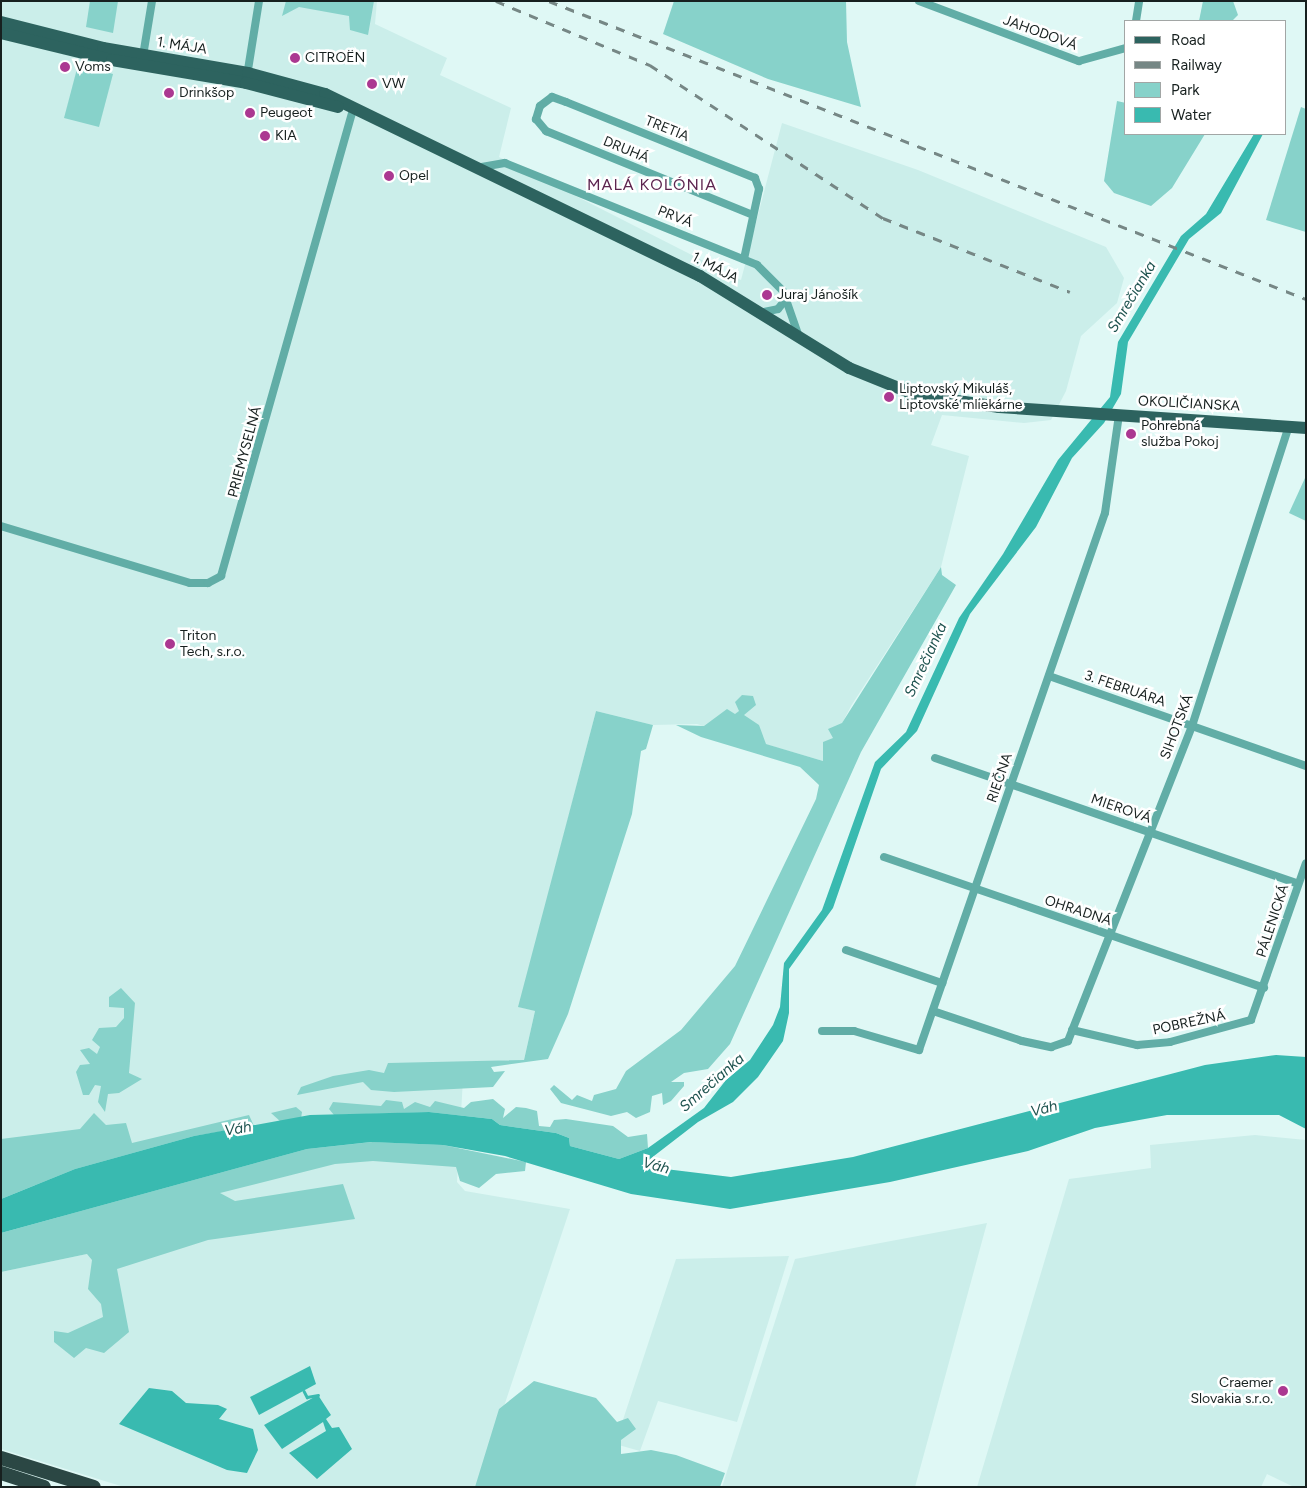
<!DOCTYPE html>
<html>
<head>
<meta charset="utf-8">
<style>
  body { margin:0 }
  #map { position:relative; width:1307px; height:1488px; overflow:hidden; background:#dff8f5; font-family:Figtree,sans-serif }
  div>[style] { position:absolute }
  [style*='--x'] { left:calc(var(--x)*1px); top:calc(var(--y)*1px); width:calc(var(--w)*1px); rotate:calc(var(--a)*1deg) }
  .built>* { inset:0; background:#cbeeea }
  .green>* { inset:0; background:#87d2ca }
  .water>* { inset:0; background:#39bab0 }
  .stream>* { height:2.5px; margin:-1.25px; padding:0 1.25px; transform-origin:1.25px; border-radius:1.25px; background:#39bab0 }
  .minor>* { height:8px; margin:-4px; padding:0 4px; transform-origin:4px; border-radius:4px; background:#61ada6 }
  .primary>* { height:12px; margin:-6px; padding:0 6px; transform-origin:6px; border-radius:6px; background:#2d635f }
  .motorway>* { height:14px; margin:-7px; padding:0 7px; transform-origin:7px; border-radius:7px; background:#2b4744 }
  .rail>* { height:2.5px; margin-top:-1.25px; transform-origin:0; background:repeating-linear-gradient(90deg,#768785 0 9px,transparent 0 18px) }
  .dots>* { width:14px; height:14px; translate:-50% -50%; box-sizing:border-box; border:2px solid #fff; border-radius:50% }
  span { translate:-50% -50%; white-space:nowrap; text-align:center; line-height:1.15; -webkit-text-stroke:5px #fff; paint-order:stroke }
  .street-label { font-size:14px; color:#17201f }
  .poi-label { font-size:14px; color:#17201f }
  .left { translate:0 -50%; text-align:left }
  .right { translate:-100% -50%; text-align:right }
  .water-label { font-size:15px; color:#1e534f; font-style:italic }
  .quarter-label { font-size:16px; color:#5d2550; letter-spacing:1px }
  .frame { position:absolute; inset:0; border:2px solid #17201f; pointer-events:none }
  .legend { position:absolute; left:1124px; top:20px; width:162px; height:115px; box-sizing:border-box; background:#fff; border:1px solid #a2a6a5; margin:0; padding:6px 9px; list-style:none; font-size:15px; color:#17201f }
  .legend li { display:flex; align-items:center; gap:10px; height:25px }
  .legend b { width:25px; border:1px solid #a2a6a5 }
</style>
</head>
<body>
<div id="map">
  <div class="built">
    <div style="clip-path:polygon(1px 1px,377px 1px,375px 24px,447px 58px,440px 75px,511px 108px,499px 157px,741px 280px,782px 123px,918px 170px,1106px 247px,1124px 278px,1117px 303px,1081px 336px,1066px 391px,1051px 420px,1024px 423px,942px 415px,931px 445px,969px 456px,941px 567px,851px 706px,823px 761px,697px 724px,653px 725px,596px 711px,519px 1007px,535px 1011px,524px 1060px,464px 1062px,457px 1182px,465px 1191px,570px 1209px,477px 1487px,124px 1487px,1px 1449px,1px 1272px,87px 1254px,1px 1141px)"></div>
    <div style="clip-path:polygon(1255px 1135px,1306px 1140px,1306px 1487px,1294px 1487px,1267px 1474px,1261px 1487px,977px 1487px,1069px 1179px,1151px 1168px,1150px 1145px)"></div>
    <div style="clip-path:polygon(987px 1223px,915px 1487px,722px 1487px,795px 1259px)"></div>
    <div style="clip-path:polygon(789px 1256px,737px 1422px,658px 1401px,640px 1451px,615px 1444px,676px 1259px)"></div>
  </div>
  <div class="green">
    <div style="clip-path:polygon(90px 1px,118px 1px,113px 33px,86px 27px)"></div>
    <div style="clip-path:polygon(286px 1px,374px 1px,368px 35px,350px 30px,349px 16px,299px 7px,282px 16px)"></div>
    <div style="clip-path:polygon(674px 1px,846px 1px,847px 42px,861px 107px,768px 79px,663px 34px)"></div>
    <div style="clip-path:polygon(1203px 1px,1233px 1px,1238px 15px,1232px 21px,1199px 21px)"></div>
    <div style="clip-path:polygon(78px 65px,113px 74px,99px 127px,64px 118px)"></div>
    <div style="clip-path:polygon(1117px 101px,1126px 103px,1126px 134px,1205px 134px,1172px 188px,1151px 206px,1114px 193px,1104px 181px)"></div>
    <div style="clip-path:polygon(1301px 107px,1306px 109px,1306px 232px,1266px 220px)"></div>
    <div style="clip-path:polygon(1305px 478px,1306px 479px,1306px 521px,1289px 513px)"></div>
    <div style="clip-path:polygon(941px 567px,942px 575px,956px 585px,861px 752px,730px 1044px,708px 1069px,684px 1073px,671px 1082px,684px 1082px,684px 1086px,671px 1101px,663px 1105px,662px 1093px,652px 1096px,650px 1112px,636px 1118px,627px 1112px,611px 1116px,561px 1103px,550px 1089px,554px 1085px,572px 1100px,577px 1095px,592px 1101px,594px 1095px,616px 1089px,626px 1071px,681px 1030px,735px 966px,816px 799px,819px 785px,800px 767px,701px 737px,676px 725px,704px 726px,727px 709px,735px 714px,739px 711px,735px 702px,742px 695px,753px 696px,756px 705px,744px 715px,759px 725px,766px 744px,823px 761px,823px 742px,833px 738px,828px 729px,842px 723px)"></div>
    <div style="clip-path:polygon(596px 711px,653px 725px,646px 749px,641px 751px,632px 814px,568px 1014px,548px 1059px,491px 1067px,494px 1072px,505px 1071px,493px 1087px,394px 1092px,371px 1090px,363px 1082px,297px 1095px,301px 1087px,333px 1076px,369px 1070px,384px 1073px,388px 1063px,524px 1060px,535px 1011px,518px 1007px)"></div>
    <div style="clip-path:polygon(121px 988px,135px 1003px,129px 1073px,142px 1079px,119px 1093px,108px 1094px,105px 1112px,98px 1102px,101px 1086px,95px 1085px,89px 1095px,83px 1095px,76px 1072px,80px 1065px,90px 1064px,80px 1050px,89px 1048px,97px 1054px,100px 1047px,92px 1040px,99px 1028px,116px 1027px,124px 1018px,124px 1008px,109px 1007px,109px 997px)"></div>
    <div style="clip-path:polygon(493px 1099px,505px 1109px,503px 1118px,516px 1107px,526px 1108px,537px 1111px,539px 1126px,550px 1127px,554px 1120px,566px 1119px,613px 1126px,628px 1137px,647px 1134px,648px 1148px,619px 1159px,570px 1146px,569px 1138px,556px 1133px,500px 1125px,492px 1119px,429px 1112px,334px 1115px,329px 1109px,333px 1102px,381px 1106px,386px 1100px,402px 1102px,404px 1109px,415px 1102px,430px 1107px,435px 1101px,464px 1108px,471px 1102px)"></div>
    <div style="clip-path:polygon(296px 1107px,302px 1112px,301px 1119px,281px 1122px,271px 1113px)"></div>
    <div style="clip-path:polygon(94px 1113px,106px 1125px,126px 1123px,132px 1143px,249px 1115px,254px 1126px,194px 1136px,75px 1169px,1px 1199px,1px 1139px,80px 1129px)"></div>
    <div style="clip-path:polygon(372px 1142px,443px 1145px,526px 1162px,525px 1171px,496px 1174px,479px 1188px,460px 1181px,456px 1167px,373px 1161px,335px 1164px,220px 1193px,235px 1201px,343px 1184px,355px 1219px,208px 1240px,117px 1269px,129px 1332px,104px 1353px,86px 1348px,74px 1358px,54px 1342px,54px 1331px,68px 1333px,103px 1317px,101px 1304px,88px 1289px,92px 1260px,87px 1254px,1px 1272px,1px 1233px,307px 1149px)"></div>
    <div style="clip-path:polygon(534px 1381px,596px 1398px,617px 1422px,628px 1418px,636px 1429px,621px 1440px,621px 1454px,651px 1450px,676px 1455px,725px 1473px,720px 1487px,475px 1487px,499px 1409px)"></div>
  </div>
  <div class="water">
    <div style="clip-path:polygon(1254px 134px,1263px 134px,1221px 213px,1189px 239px,1128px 342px,1121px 394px,1104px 423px,1072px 458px,1036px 527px,970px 614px,917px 731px,881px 769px,833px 908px,789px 969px,789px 1013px,783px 1041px,758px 1077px,733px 1102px,698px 1122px,641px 1166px,731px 1177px,853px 1157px,1205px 1065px,1276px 1055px,1306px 1057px,1306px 1129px,1279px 1115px,1167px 1115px,1095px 1128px,1028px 1151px,890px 1182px,730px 1209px,631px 1194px,505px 1156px,443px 1145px,371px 1142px,307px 1149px,1px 1233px,1px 1199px,75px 1169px,194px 1136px,310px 1115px,429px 1112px,492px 1119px,500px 1125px,556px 1133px,569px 1138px,570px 1146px,619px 1159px,648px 1148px,704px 1108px,726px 1080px,750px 1060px,773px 1025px,780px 1007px,784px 963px,822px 910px,875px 762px,906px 732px,959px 618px,1003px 554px,1058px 460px,1110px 397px,1118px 342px,1181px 236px,1206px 214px)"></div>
    <div style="clip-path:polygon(310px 1366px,316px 1384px,259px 1415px,250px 1397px)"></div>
    <div style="clip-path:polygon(149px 1388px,172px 1391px,186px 1403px,218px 1405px,227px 1409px,219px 1419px,253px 1429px,258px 1450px,247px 1473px,227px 1470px,119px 1424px)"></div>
    <div style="clip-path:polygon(318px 1395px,331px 1415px,326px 1419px,332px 1428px,339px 1427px,352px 1449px,317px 1479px,289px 1453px,326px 1431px,323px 1422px,282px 1449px,264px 1425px)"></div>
  </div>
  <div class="stream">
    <div style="--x:304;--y:1391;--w:7;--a:63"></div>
    <div style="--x:307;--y:1397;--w:11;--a:-10"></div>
  </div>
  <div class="minor">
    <div style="--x:919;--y:1;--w:171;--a:20.6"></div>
    <div style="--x:1079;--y:61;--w:49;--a:-15.5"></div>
    <div style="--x:1136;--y:21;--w:20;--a:-81"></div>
    <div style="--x:143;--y:56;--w:56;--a:-80.7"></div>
    <div style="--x:247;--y:76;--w:76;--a:-80.9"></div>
    <div style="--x:476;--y:168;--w:29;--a:-10"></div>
    <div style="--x:505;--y:163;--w:272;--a:22"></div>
    <div style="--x:757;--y:265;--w:37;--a:45"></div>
    <div style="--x:783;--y:291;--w:49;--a:70.8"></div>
    <div style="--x:744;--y:259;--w:72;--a:-77.9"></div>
    <div style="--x:759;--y:189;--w:12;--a:-110"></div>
    <div style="--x:755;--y:178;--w:204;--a:-158.1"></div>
    <div style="--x:566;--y:102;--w:15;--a:-160"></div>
    <div style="--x:552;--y:97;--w:15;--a:143"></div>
    <div style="--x:540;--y:106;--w:14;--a:107"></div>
    <div style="--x:536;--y:119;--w:16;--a:50"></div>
    <div style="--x:546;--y:131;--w:223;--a:22.1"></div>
    <div style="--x:764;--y:312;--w:14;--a:-12"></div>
    <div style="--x:778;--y:309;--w:14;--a:-51"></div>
    <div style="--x:1;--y:526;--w:197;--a:16.8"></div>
    <div style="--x:190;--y:583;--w:18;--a:0"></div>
    <div style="--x:208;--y:583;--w:15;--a:-28"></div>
    <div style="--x:221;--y:576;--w:483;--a:-74.2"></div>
    <div style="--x:1049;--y:676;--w:272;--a:19.3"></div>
    <div style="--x:935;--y:758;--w:384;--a:19.1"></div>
    <div style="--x:884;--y:857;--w:402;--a:19"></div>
    <div style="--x:846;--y:950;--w:102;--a:19"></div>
    <div style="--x:933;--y:1011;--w:94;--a:18.6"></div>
    <div style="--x:1022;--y:1041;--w:30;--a:12"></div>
    <div style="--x:1051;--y:1047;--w:18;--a:-19"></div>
    <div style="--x:1068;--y:1041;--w:339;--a:-68.5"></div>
    <div style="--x:1192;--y:726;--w:315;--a:-72.1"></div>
    <div style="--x:1072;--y:1030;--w:67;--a:13"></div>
    <div style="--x:1137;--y:1045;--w:33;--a:-5"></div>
    <div style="--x:1170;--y:1042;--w:84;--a:-15.2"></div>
    <div style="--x:1251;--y:1020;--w:166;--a:-70.7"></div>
    <div style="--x:822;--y:1031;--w:32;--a:0"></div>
    <div style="--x:854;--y:1031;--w:68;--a:16.3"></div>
    <div style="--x:919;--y:1050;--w:568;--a:-70.9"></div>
    <div style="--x:1105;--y:513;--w:99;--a:-81.9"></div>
  </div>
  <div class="primary">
    <div style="--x:1;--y:22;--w:105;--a:14.3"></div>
    <div style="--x:103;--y:48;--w:147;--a:9.8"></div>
    <div style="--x:248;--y:73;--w:80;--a:15.3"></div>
    <div style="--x:325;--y:94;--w:417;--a:25.9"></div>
    <div style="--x:700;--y:276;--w:175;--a:31.7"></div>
    <div style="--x:849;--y:368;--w:72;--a:21.9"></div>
    <div style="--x:916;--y:395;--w:84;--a:8.2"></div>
    <div style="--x:999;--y:407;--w:308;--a:3.9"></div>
    <div style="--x:1;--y:33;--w:114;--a:13.7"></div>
    <div style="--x:112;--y:60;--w:136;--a:9.7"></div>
    <div style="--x:246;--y:83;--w:95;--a:14.6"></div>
  </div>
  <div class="motorway">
    <div style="--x:1;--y:1458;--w:97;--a:17.3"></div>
    <div style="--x:1;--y:1473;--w:45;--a:18"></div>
  </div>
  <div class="rail">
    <div style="--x:496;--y:1;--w:167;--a:22.6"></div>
    <div style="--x:650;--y:65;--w:279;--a:33.3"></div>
    <div style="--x:883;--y:218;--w:201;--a:21.6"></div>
    <div style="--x:549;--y:1;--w:814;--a:21.49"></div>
  </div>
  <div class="dots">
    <div style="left:295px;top:58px;background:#ab3891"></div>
    <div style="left:65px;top:67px;background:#ab3891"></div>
    <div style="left:372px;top:84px;background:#ab3891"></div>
    <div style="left:169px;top:93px;background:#ab3891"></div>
    <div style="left:250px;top:113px;background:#ab3891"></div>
    <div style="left:265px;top:136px;background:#ab3891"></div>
    <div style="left:389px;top:176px;background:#ab3891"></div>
    <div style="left:767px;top:295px;background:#ab3891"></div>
    <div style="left:889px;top:397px;background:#ab3891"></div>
    <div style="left:1131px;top:434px;background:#ab3891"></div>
    <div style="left:170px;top:644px;background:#ab3891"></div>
    <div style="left:1283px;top:1391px;background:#ab3891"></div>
  </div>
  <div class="street-label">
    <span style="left:1040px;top:33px;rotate:20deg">JAHODOVÁ</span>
    <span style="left:182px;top:46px;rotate:9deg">1. MÁJA</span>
    <span style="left:667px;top:129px;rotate:22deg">TRETIA</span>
    <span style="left:626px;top:150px;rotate:22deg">DRUHÁ</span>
    <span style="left:675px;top:217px;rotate:22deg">PRVÁ</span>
    <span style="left:715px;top:268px;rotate:28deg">1. MÁJA</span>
    <span style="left:1189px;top:404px;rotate:3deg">OKOLIČIANSKA</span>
    <span style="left:245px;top:452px;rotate:-75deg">PRIEMYSELNÁ</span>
    <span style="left:1125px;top:689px;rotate:19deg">3. FEBRUÁRA</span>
    <span style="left:1177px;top:727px;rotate:-69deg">SIHOTSKÁ</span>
    <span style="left:1000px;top:778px;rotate:-71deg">RIEČNA</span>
    <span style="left:1121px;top:809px;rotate:19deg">MIEROVÁ</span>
    <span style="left:1078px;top:911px;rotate:18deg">OHRADNÁ</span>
    <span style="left:1273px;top:921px;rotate:-72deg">PÁLENICKÁ</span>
    <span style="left:1189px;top:1023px;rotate:-12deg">POBREŽNÁ</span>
  </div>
  <div class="poi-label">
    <span class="left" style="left:305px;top:58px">CITROËN</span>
    <span class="left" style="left:75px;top:67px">Voms</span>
    <span class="left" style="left:382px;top:84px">VW</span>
    <span class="left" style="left:179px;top:93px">Drinkšop</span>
    <span class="left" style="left:260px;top:113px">Peugeot</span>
    <span class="left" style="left:275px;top:136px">KIA</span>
    <span class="left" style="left:399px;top:176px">Opel</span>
    <span class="left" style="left:777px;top:295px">Juraj Jánošík</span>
    <span class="left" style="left:899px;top:397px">Liptovský Mikuláš,<br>Liptovské mliekárne</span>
    <span class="left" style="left:1141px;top:434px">Pohrebná<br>služba Pokoj</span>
    <span class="left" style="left:180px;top:644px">Triton<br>Tech, s.r.o.</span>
    <span class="right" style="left:1273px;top:1391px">Craemer<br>Slovakia s.r.o.</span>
  </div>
  <div class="water-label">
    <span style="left:1132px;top:297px;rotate:-59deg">Smrečianka</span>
    <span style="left:926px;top:660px;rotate:-65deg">Smrečianka</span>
    <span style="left:712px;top:1083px;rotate:-41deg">Smrečianka</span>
    <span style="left:1044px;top:1109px;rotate:-14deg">Váh</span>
    <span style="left:238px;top:1129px;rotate:-9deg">Váh</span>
    <span style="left:656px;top:1166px;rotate:16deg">Váh</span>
  </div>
  <div class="quarter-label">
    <span style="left:652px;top:185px">MALÁ KOLÓNIA</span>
  </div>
  <div class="frame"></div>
  <ul class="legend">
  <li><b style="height:6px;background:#2d635f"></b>Road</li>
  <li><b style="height:6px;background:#768785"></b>Railway</li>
  <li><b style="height:14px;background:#87d2ca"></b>Park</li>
  <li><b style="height:14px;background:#39bab0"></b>Water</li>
  </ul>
</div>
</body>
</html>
